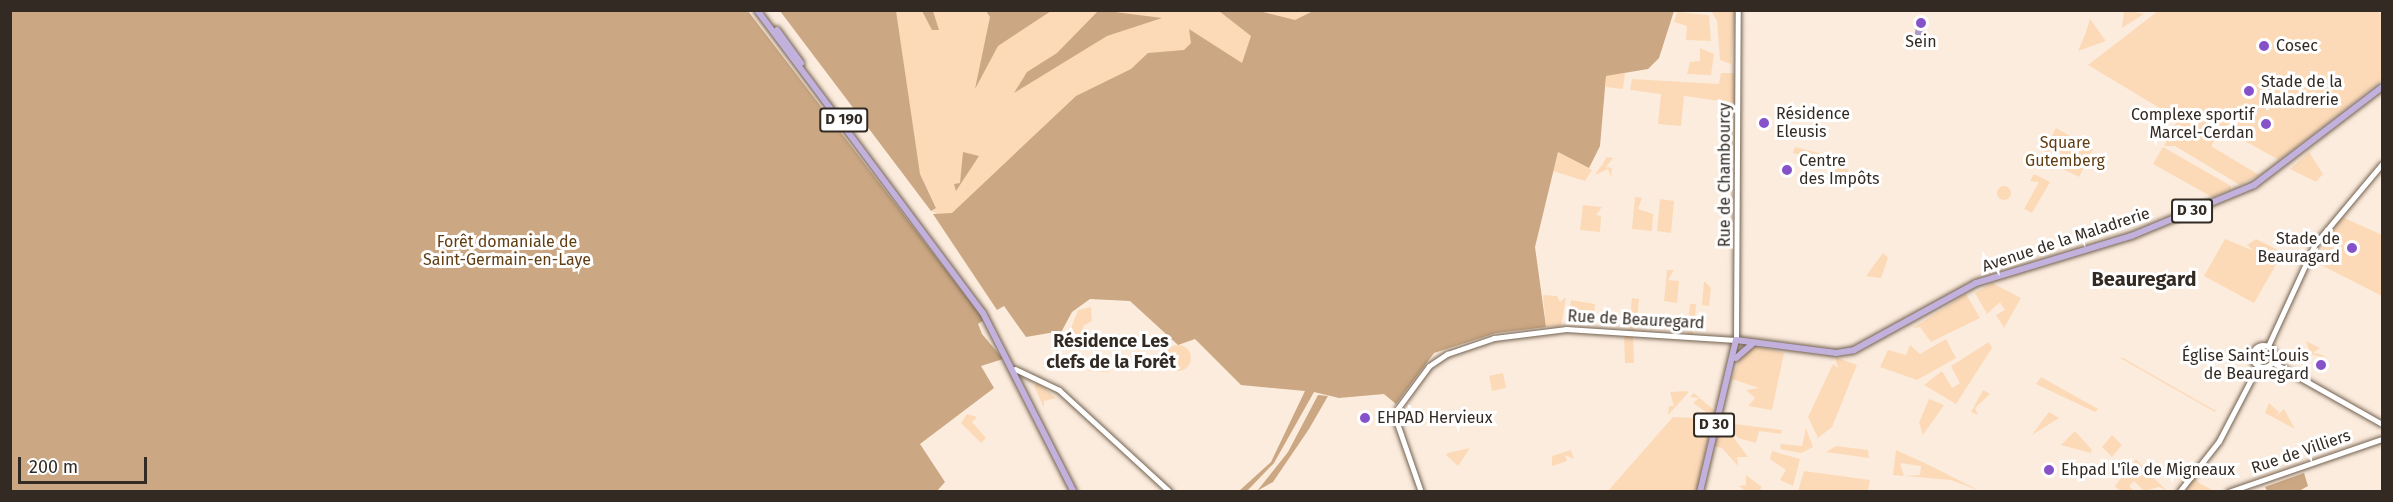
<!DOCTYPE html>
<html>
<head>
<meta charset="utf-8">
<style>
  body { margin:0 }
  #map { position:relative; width:2393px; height:502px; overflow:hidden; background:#fcecdd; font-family:"Fira Sans",sans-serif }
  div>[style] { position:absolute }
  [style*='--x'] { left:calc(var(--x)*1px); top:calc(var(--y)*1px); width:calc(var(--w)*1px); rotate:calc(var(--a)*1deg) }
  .green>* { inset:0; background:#fcdab8 }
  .round { border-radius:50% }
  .forest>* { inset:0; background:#cba783 }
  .water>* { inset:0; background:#ab9bc7 }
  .roads { filter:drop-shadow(0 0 2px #726150) drop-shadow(0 0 2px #726150) }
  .tertiary>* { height:5px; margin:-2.5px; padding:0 2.5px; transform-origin:2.5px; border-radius:2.5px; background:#fff }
  .tertiary>.ring { margin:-2.5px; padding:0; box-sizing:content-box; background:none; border:5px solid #fff; border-radius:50% }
  .primary>* { height:6px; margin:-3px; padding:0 3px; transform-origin:3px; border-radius:3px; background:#c2b1dd }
  .dots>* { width:16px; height:16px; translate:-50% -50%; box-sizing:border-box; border:3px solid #fff; border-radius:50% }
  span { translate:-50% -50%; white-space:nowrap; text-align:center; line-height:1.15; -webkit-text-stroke:6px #fff; paint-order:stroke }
  .shield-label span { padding:2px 4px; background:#fff; border:2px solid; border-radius:4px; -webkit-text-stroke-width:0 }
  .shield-label { font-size:15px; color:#322a23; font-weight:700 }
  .poi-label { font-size:16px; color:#322a23 }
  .left { translate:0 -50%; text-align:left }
  .right { translate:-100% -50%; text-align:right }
  .park-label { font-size:16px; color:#613d11 }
  .street-label { font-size:16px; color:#322a23 }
  .neighbourhood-label { font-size:18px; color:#322a23; font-weight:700 }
  .quarter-label { font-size:20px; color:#322a23; font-weight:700 }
  .frame { position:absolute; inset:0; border:12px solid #322a23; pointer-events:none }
  .scale { position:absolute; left:18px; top:457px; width:129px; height:27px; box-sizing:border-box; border:3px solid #322a23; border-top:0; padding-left:8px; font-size:18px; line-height:21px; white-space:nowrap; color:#322a23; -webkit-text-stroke:4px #fff; paint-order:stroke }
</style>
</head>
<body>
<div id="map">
  <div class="green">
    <div style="clip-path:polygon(2374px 10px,2382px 14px,2382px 80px,2279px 160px,2223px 129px,2211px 146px,2259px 175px,2240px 185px,2175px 146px,2164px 146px,2178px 119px,2088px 65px,2158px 11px)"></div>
    <div style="clip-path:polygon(892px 11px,1348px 11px,944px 217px,931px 211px,936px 207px,920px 174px)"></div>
    <div style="clip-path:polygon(1711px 11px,1735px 11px,1731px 64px,1720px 60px,1717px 21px)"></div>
    <div style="clip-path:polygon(2124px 11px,2129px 11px,2144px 14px,2122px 28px)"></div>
    <div style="clip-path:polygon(1677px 12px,1709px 15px,1711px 41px,1686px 40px,1687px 26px,1674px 22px)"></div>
    <div style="clip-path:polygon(2090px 19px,2106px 41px,2078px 51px,2085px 35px)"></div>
    <div style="clip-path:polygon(1700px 48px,1714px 54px,1711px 75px,1687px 74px,1690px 62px,1700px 61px)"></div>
    <div style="clip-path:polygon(1625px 73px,1623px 89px,1606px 87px,1606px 76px)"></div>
    <div style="clip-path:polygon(1721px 73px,1734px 73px,1735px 103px,1684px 96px,1681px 126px,1658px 124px,1661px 94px,1630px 90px,1632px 79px,1719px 84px)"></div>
    <div style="clip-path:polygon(2056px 128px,2093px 149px,2079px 177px,2041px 158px)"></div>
    <div style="clip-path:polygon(1795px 147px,1819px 153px,1817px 159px,1793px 153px)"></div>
    <div style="clip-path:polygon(2163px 147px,2231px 186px,2231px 189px,2212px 197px,2153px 164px)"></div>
    <div style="clip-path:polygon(1558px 152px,1592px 170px,1585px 181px,1553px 171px)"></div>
    <div style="clip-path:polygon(2309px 152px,2323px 174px,2316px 182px,2290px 169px)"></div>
    <div style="clip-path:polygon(1607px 157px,1613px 158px,1606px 167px,1612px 168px,1611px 177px,1608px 169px,1595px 175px)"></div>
    <div style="clip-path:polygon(1834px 165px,1849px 170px,1840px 184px,1832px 185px)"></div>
    <div style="clip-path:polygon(2034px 174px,2050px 182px,2032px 213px,2024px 209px,2039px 182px,2030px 181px)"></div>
    <div class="round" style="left:1997px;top:186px;width:14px;height:14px"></div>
    <div style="clip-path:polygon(1635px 197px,1642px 198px,1638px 209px,1653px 214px,1652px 231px,1632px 229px)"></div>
    <div style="clip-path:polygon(1660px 199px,1674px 201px,1671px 233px,1657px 231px)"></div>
    <div style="clip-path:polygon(1583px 205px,1602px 207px,1596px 215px,1601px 216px,1600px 232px,1580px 230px)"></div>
    <div style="clip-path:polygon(2340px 216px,2382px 235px,2382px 296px,2315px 262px)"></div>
    <div style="clip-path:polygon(2225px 239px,2254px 251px,2247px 245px,2256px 239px,2298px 260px,2273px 254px,2281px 256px,2254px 303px,2204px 276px)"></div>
    <div style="clip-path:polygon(1883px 253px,1888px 258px,1881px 278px,1866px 276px)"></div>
    <div style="clip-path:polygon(1667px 270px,1674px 270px,1668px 280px,1679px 281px,1677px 303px,1664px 301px)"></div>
    <div style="clip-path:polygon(1704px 281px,1711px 288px,1709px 306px,1702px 305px)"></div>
    <div style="clip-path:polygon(1992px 283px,2021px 298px,2004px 328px,1996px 315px,2005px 310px,2000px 302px,1987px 314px,1975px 293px)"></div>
    <div style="clip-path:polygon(1966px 294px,1980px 318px,1931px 342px,1920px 327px,1913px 328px)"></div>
    <div style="clip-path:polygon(1543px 295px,1557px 296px,1560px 302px,1566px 297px,1561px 326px,1546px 327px)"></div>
    <div style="clip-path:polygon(1632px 298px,1639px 299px,1637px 323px,1632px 321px,1631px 326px,1637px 331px,1629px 330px)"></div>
    <div style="clip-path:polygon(1571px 300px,1595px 304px,1593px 326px,1568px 323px)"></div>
    <div style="clip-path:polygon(1690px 304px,1696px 304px,1695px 319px,1690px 319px,1693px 335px,1687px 334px)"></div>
    <div style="clip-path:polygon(1091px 307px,1092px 321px,1083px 326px,1084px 334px,1068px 336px,1078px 310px)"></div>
    <div style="clip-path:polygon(1624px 336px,1633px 337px,1634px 363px,1625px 363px)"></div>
    <div style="clip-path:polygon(1946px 339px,1956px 358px,1917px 380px,1880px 367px,1888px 350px,1906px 355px,1910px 345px,1920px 354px)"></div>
    <div style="clip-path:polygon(2306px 341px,2320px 348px,2313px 353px,2320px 354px,2327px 358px,2310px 354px)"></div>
    <div style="clip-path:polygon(1989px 342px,1992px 348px,1956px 404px,1924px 385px,1942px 371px,1952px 388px,1960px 383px,1951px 366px)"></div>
    <div class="round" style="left:1165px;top:345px;width:26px;height:26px"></div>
    <div style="clip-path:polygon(1754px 346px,1784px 353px,1772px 410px,1748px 406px,1755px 398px,1746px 390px,1759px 388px,1732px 379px,1740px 358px)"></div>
    <div class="round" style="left:2254px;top:347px;width:18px;height:18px"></div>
    <div style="clip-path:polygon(1835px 357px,1857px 365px,1832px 427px,1818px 438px,1808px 417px,1833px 364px,1838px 368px)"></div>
    <div style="clip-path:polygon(2120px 358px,2123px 358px,2216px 411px,2215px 412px)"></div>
    <div style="clip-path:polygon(1094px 359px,1108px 367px,1109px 372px,1089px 371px)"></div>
    <div style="clip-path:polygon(1503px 373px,1506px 388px,1492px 391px,1489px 376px)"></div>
    <div style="clip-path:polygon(2041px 377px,2098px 409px,2095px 412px,2036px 384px)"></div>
    <div style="clip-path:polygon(1038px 383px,1056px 398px,1044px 401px,1044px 408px,1034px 386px)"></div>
    <div style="clip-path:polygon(1983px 390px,1990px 394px,1975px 408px,1978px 415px,1971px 412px)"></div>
    <div style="clip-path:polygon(1687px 391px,1688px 393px,1668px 415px,1669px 406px,1674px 406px,1670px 392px)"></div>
    <div style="clip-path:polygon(1694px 393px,1715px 411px,1713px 417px,1693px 403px,1699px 398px,1690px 397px)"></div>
    <div style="clip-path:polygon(1929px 399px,1944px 405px,1923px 435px,1919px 423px)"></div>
    <div style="clip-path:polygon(2269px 403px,2279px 412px,2274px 418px,2284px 409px,2295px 429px,2265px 413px)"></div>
    <div style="clip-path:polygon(2049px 412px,2059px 418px,2032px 435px,2042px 421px)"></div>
    <div style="clip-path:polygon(967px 414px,977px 417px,972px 422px,986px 438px,981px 443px,961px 423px)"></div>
    <div style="clip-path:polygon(1673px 417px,1695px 418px,1694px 433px,1709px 434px,1697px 491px,1607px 492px)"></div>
    <div style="clip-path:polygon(1720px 419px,1748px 457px,1737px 457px,1738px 466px,1722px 448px,1713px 446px)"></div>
    <div style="clip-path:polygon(1727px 423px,1782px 430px,1781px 434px,1759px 431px,1756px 443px,1738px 438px)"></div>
    <div style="clip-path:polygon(1806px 428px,1813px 447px,1801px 453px,1780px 449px,1781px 444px,1802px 446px)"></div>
    <div style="clip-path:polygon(2075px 431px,2092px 450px,2091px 453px,2061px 445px)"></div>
    <div style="clip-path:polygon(2112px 435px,2122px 445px,2112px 457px,2102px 447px)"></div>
    <div style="clip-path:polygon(1836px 446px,1868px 450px,1869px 458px,1826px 452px)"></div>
    <div style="clip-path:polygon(1470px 448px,1458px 466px,1446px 455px,1448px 453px)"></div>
    <div style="clip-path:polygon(1571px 450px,1574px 459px,1565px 455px,1567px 461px,1552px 466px,1552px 456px)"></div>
    <div style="clip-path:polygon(1896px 450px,1931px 466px,1980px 491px,1951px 480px,1905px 476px,1920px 475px,1921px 466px,1900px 463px,1904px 476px,1893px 475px)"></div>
    <div style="clip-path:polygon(1772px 451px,1800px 459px,1793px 486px,1780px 480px,1786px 470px,1770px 459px)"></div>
    <div style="clip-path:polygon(2136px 459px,2152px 476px,2167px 491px,2159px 487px,2144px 491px,2134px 481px,2129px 486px,2134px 491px,2120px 491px,2115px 486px)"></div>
    <div style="clip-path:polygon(1804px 471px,1870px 480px,1868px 491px,1798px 491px)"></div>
    <div style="clip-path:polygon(1746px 475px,1762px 487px,1759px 491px,1745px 491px,1739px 486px,1746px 485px)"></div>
    <div style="clip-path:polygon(2195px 478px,2199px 483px,2214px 491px,2184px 491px)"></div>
  </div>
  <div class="forest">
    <div style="clip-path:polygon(1099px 10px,1162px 18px,1107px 36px,1014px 93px,1027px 72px,1057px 53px)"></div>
    <div style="clip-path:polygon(1315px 10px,1674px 11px,1659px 58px,1648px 69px,1606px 76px,1600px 146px,1589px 168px,1558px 152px,1535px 247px,1546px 327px,1496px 333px,1434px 353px,1396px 404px,1384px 394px,1339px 398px,1314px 392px,1274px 463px,1247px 491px,1239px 491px,1271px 462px,1305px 391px,1241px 385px,1195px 339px,1178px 345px,1130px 301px,1090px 299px,1072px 312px,1057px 340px,1055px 332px,1026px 337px,1004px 306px,997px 310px,933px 214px,952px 213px,1076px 96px,1131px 69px,1148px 53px,1184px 50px,1191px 43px,1189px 29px,1242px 63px,1251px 36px,1219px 11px,1259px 11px,1295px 20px)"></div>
    <div style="clip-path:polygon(10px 11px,748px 11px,984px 320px,978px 324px,982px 334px,1003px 359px,981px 366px,994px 388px,920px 444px,945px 482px,937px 491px,11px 491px)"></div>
    <div style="clip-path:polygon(780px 11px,896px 11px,920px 174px,936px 208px,931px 211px)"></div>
    <div style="clip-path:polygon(922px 11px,933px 11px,939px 30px,932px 30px)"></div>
    <div style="clip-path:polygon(986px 11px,1051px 11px,998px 46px,975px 89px,990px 17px)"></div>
    <div style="clip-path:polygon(963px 152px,979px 156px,956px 191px,954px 184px,960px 183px)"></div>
    <div style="clip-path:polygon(1318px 395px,1328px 396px,1309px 429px,1273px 482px,1257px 491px,1288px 452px)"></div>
    <div style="clip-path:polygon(2304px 473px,2308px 486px,2299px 491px,2267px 491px,2265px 487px)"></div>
  </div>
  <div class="water">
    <div style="clip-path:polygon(1923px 18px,1925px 30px,1913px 44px,1917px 21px)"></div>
  </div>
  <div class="roads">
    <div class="tertiary">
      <div class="ring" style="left:2252px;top:345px;width:17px;height:17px"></div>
      <div style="--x:2268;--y:346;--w:112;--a:-65.3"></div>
      <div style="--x:2315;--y:244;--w:104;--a:-50.1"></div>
      <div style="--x:2272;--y:362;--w:126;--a:29.4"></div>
      <div style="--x:1015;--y:369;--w:49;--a:25.5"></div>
      <div style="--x:1059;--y:390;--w:151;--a:42.6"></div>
      <div style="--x:1421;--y:492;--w:73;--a:-109.2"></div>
      <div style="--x:1397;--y:423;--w:15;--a:-86"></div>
      <div style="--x:1398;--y:408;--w:52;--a:-53.6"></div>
      <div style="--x:1429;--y:366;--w:22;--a:-34"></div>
      <div style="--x:1447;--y:354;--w:50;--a:-18.8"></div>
      <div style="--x:1494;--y:338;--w:73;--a:-7.1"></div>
      <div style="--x:1566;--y:329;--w:170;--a:3.7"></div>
      <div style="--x:1736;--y:340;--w:330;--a:-89.7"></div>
      <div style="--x:2179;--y:492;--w:65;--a:-51.9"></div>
      <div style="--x:2219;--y:441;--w:85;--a:-62.5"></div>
      <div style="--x:2228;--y:492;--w:163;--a:-19"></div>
    </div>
    <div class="primary">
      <div style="--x:757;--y:10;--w:378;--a:53.3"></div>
      <div style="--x:983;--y:313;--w:201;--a:63.1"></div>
      <div style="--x:777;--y:30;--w:41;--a:54"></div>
      <div style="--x:1736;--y:358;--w:21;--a:-41"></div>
      <div style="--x:1700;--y:492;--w:156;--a:-76.7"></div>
      <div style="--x:1736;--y:340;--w:101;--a:7.4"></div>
      <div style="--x:1836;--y:353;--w:18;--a:-9"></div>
      <div style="--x:1854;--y:350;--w:139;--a:-28.8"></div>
      <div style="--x:1976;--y:283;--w:162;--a:-16.9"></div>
      <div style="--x:2131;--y:236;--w:133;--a:-22.5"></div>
      <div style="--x:2254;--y:185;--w:161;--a:-37.4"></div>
    </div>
  </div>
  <div class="dots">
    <div style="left:1921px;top:23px;background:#8652ca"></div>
    <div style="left:2264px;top:46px;background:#8652ca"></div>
    <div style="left:2249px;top:91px;background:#8652ca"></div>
    <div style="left:1764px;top:123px;background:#8652ca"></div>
    <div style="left:2266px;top:124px;background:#8652ca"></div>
    <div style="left:1787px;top:170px;background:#8652ca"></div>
    <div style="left:2352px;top:248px;background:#8652ca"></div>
    <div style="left:2321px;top:365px;background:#8652ca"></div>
    <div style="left:1365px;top:418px;background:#8652ca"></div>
    <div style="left:2049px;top:470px;background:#8652ca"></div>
  </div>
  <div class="shield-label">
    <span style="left:844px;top:120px">D 190</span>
    <span style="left:2192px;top:211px">D 30</span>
    <span style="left:1714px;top:425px">D 30</span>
  </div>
  <div class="poi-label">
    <span style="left:1921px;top:42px">Sein</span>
    <span class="left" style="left:2276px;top:46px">Cosec</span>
    <span class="left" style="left:2261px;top:91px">Stade de la<br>Maladrerie</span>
    <span class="left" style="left:1776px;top:123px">Résidence<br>Eleusis</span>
    <span class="right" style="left:2254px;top:124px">Complexe sportif<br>Marcel-Cerdan</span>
    <span class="left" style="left:1799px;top:170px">Centre<br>des Impôts</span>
    <span class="right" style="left:2340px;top:248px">Stade de<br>Beauragard</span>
    <span class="right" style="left:2309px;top:365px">Église Saint-Louis<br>de Beauregard</span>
    <span class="left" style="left:1377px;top:418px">EHPAD Hervieux</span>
    <span class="left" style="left:2061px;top:470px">Ehpad L'île de Migneaux</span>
  </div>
  <div class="park-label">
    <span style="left:2065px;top:152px">Square<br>Gutemberg</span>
    <span style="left:507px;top:251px">Forêt domaniale de<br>Saint-Germain-en-Laye</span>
  </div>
  <div class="street-label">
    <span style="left:1725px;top:175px;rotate:-90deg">Rue de Chambourcy</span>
    <span style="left:2066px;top:240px;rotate:-18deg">Avenue de la Maladrerie</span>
    <span style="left:1636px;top:320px;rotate:3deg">Rue de Beauregard</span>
    <span style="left:2301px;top:452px;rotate:-19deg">Rue de Villiers</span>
  </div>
  <div class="neighbourhood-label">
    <span style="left:1111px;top:352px">Résidence Les<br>clefs de la Forêt</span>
  </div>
  <div class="quarter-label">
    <span style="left:2144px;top:279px">Beauregard</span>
  </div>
  <div class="frame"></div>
  <div class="scale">200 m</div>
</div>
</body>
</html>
